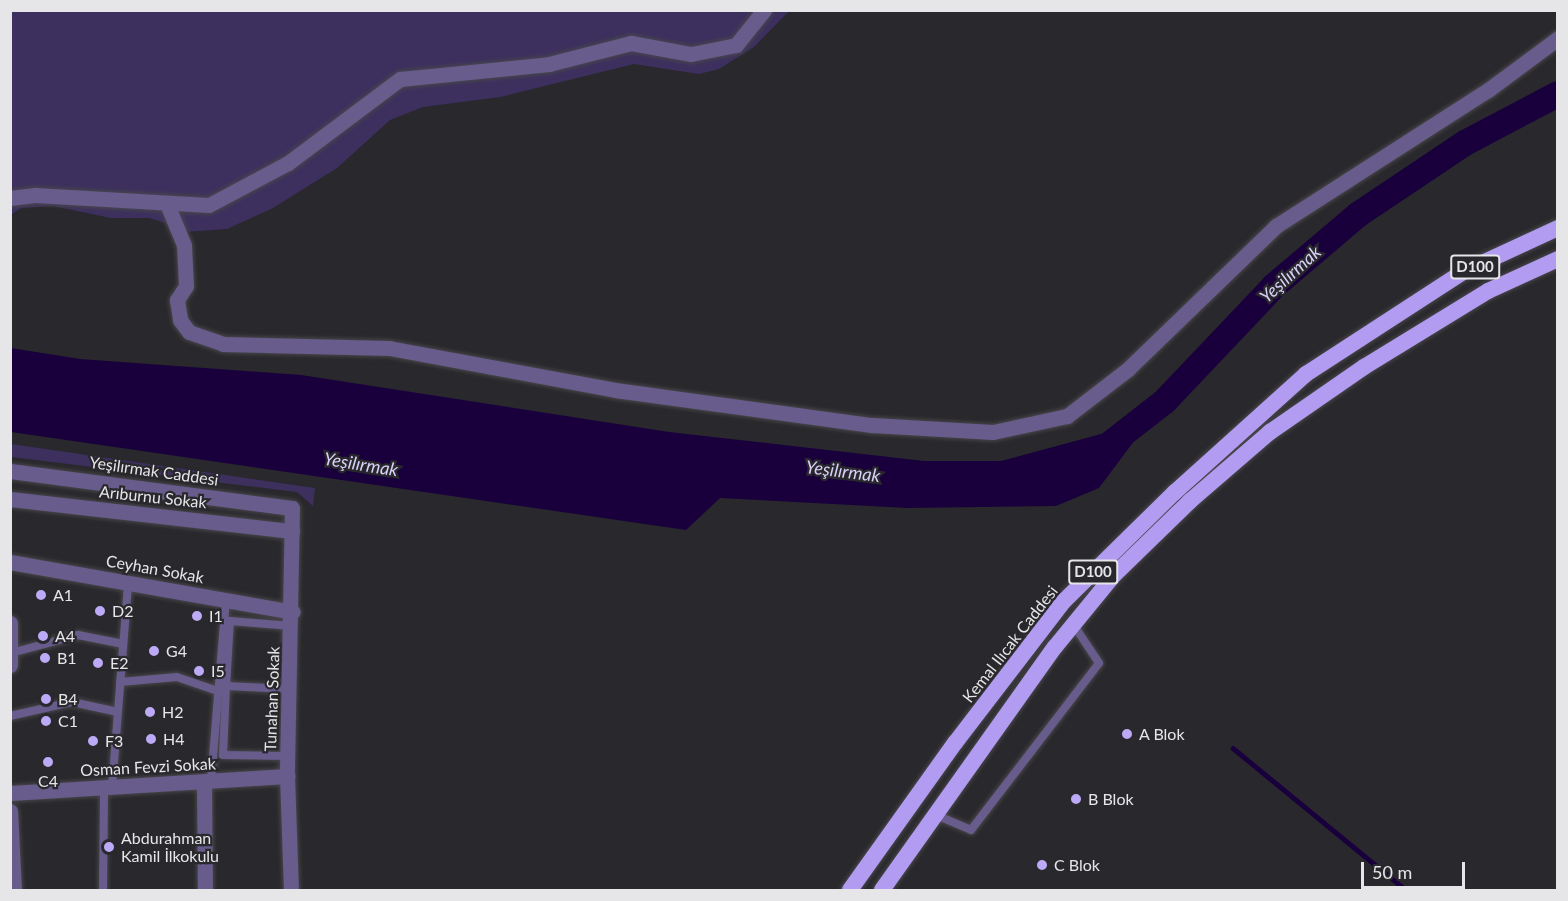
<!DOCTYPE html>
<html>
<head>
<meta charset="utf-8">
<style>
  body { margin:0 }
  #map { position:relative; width:1568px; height:901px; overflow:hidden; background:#29282c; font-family:Lato,sans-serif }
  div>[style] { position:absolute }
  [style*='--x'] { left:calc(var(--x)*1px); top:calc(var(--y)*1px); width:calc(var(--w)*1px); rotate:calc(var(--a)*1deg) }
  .green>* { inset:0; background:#3d305f }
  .water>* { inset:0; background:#19003d }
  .stream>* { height:4.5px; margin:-2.25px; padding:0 2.25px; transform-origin:2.25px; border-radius:2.25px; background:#19003d }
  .river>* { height:26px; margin:-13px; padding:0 13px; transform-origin:13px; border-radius:13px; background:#19003d }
  .roads { filter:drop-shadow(0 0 2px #47464a) drop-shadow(0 0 2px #47464a) }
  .service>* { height:8px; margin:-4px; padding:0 4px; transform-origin:4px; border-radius:4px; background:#685c8c }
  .minor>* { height:15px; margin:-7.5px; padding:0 7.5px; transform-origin:7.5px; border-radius:7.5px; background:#685c8c }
  .trunk>* { height:16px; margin:-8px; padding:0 8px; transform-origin:8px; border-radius:8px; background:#b29cf1 }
  .dots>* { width:16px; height:16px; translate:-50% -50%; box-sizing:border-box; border:3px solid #29282c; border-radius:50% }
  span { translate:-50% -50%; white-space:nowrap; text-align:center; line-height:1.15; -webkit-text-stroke:4.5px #29282c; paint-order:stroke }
  .shield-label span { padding:2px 4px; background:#29282c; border:2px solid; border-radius:4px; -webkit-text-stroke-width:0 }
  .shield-label { font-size:15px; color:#e6e5e8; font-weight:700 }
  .street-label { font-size:16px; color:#e6e5e8 }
  .poi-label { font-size:16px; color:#e6e5e8 }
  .left { translate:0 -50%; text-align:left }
  .water-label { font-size:18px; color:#d8d0f8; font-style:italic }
  .frame { position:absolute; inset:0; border:12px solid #e6e5e8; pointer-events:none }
  .scale { position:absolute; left:1361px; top:862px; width:104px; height:27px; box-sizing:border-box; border:3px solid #e6e5e8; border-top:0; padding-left:8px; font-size:18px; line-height:21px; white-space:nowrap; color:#e6e5e8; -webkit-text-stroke:4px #29282c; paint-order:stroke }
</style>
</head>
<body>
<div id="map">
  <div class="green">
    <div style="clip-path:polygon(11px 11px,789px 11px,754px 47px,719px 69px,699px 74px,634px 64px,500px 97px,423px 107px,390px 120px,337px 168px,273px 208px,227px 229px,171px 233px,165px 223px,149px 218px,111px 218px,53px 206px,21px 208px,11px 215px)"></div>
    <div style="clip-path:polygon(11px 444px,315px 488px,313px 506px,297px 492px,11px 457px)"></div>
  </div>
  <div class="water">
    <div style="clip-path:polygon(11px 348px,80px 359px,301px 375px,669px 432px,924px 461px,1001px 461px,1149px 421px,1099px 488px,1056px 506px,907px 508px,720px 498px,686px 530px,11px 432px)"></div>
  </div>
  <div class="stream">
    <div style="--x:1233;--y:748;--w:224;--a:39.4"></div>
  </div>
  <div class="river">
    <div style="--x:1110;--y:444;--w:70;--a:-38"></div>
    <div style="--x:1165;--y:401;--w:158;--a:-46.5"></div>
    <div style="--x:1274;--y:286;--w:111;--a:-40.3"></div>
    <div style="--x:1359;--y:214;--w:128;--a:-33.8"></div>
    <div style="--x:1465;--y:143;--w:105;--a:-27.8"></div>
  </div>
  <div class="roads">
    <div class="service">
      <div style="--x:11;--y:653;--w:69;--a:-15"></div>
      <div style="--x:78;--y:635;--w:46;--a:11.3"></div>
      <div style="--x:120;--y:682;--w:57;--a:-5"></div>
      <div style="--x:177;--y:677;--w:43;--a:18.9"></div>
      <div style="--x:226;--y:686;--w:65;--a:-86.5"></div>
      <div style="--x:230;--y:621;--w:62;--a:4.6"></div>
      <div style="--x:10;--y:716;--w:64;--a:-12.7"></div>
      <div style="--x:72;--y:702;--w:47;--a:12.3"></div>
      <div style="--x:287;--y:756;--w:64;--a:-179.1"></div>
      <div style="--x:223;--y:755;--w:69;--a:-87.5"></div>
      <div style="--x:226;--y:686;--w:64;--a:2.7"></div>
      <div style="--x:211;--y:781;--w:182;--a:-85.3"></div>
      <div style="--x:112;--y:788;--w:206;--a:-85.5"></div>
      <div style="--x:936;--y:815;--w:38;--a:23"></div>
      <div style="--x:971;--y:830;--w:210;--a:-52.5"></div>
      <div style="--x:1099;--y:663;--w:47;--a:-123.7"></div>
      <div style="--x:103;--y:890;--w:102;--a:-89.4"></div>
    </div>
    <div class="minor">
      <div style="--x:10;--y:198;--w:25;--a:-7"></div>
      <div style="--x:35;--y:195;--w:174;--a:3.3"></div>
      <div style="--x:209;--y:205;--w:89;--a:-28"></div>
      <div style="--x:288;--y:163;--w:140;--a:-36.9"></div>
      <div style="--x:400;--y:79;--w:150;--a:-5.7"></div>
      <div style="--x:549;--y:64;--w:85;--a:-14.4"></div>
      <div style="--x:631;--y:43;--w:61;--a:10.4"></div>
      <div style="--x:691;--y:54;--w:46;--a:-11.3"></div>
      <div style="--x:736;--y:45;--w:45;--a:-51.3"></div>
      <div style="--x:167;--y:204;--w:44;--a:67.5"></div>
      <div style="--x:184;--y:245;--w:41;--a:87.2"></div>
      <div style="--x:186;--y:286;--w:17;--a:123"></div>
      <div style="--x:177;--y:300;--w:20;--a:81"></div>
      <div style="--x:180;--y:320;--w:15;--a:53"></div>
      <div style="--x:189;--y:332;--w:36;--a:19"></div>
      <div style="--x:223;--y:344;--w:166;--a:1.4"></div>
      <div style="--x:389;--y:348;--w:230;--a:10.5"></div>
      <div style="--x:615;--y:390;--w:259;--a:7.8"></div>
      <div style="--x:872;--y:425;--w:121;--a:3.3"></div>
      <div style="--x:993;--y:432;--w:76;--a:-12.2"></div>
      <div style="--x:1067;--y:416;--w:77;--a:-37.6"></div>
      <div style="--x:1128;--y:369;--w:206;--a:-44"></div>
      <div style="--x:1276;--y:226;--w:252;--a:-32.7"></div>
      <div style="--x:1488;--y:90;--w:87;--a:-36.6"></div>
      <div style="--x:10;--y:471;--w:284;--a:7.5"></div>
      <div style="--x:292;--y:508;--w:268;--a:91.1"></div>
      <div style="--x:287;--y:776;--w:114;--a:88"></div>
      <div style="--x:10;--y:499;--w:284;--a:6.5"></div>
      <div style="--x:10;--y:562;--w:287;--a:10"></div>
      <div style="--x:10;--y:623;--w:42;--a:90"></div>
      <div style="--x:204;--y:782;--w:108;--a:89.5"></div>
      <div style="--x:10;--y:793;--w:278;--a:-3.5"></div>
      <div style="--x:10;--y:811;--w:79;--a:87.1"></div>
    </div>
    <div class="trunk">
      <div style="--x:850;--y:890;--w:181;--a:-54.5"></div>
      <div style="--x:955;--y:743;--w:179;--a:-52.5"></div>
      <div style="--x:1064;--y:601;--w:156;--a:-44.5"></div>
      <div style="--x:1175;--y:492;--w:176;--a:-42"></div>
      <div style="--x:1306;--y:374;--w:187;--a:-33"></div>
      <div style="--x:1463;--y:272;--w:105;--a:-24.9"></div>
      <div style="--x:882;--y:890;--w:298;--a:-54.6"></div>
      <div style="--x:1055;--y:647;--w:93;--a:-50.7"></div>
      <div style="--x:1114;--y:575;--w:106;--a:-44.2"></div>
      <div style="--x:1190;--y:501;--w:106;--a:-40.8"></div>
      <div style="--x:1270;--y:432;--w:114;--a:-34.7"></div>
      <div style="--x:1364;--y:367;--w:145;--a:-31.5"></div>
      <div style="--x:1488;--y:291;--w:77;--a:-24.6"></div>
    </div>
  </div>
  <div class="dots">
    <div style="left:41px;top:595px;background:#bcaaf6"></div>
    <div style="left:100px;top:611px;background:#bcaaf6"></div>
    <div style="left:197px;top:616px;background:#bcaaf6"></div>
    <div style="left:43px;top:636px;background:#bcaaf6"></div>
    <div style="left:154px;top:651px;background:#bcaaf6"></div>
    <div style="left:45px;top:658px;background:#bcaaf6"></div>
    <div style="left:98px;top:663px;background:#bcaaf6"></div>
    <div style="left:199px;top:671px;background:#bcaaf6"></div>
    <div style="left:46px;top:699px;background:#bcaaf6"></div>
    <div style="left:150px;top:712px;background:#bcaaf6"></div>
    <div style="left:46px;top:721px;background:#bcaaf6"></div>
    <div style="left:1127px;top:734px;background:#bcaaf6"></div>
    <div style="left:151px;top:739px;background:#bcaaf6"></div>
    <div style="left:93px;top:741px;background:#bcaaf6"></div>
    <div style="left:48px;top:762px;background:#bcaaf6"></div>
    <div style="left:1076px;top:799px;background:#bcaaf6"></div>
    <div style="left:109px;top:847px;background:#bcaaf6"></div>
    <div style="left:1042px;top:865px;background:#bcaaf6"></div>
  </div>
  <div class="shield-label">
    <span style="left:1475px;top:267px">D100</span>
    <span style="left:1093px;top:572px">D100</span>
  </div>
  <div class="street-label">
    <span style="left:154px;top:471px;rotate:8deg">Yeşilırmak Caddesi</span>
    <span style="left:153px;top:497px;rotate:6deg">Arıburnu Sokak</span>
    <span style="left:155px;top:569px;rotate:10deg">Ceyhan Sokak</span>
    <span style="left:1010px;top:644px;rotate:-52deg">Kemal Ilıcak Caddesi</span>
    <span style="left:272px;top:699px;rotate:-88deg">Tunahan Sokak</span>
    <span style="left:148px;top:767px;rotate:-3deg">Osman Fevzi Sokak</span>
  </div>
  <div class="poi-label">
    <span class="left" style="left:53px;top:595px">A1</span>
    <span class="left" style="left:112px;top:611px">D2</span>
    <span class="left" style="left:209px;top:616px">I1</span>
    <span class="left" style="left:55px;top:636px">A4</span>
    <span class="left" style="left:166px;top:651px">G4</span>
    <span class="left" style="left:57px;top:658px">B1</span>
    <span class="left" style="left:110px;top:663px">E2</span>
    <span class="left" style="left:211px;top:671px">I5</span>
    <span class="left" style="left:58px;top:699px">B4</span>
    <span class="left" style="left:162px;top:712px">H2</span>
    <span class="left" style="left:58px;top:721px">C1</span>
    <span class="left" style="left:1139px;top:734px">A Blok</span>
    <span class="left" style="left:163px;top:739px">H4</span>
    <span class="left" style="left:105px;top:741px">F3</span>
    <span style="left:48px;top:781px">C4</span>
    <span class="left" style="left:1088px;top:799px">B Blok</span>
    <span class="left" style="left:121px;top:847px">Abdurahman<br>Kamil İlkokulu</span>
    <span class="left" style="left:1054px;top:865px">C Blok</span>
  </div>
  <div class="water-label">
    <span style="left:1290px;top:274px;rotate:-42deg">Yeşilırmak</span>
    <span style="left:361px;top:464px;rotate:9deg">Yeşilırmak</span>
    <span style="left:843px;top:471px;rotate:7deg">Yeşilırmak</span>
  </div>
  <div class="frame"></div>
  <div class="scale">50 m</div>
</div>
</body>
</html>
